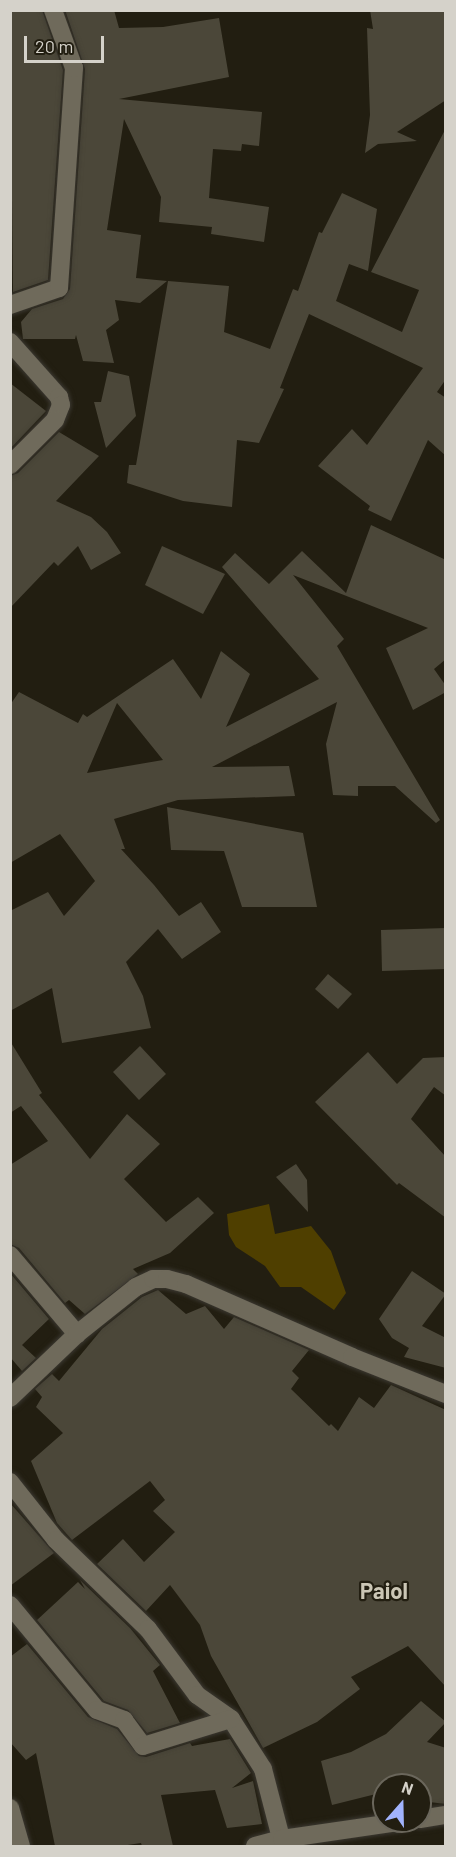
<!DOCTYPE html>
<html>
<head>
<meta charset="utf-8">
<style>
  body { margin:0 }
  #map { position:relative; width:456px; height:1857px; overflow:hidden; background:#221e11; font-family:Barlow,sans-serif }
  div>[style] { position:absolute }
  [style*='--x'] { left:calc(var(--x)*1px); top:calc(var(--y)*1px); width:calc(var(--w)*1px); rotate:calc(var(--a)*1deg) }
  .green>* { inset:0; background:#4f3f00 }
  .building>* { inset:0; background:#4b4739 }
  .roads { filter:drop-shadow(0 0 2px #3b3831) drop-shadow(0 0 2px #3b3831) }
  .minor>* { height:18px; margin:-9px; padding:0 9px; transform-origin:9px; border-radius:9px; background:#6f6a5b }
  span { translate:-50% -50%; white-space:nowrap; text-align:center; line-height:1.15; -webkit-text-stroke:4.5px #221e11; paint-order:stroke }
  .district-label { font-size:22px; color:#cbc6b5; font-weight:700 }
  .frame { position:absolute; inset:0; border:12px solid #d5d2ca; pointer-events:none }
  .north { position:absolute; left:372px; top:1773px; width:60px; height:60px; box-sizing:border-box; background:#221e11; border:2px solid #6a665b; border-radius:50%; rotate:20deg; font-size:16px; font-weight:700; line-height:24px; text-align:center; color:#d5d2ca }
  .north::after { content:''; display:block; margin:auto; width:21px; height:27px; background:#a1b3fd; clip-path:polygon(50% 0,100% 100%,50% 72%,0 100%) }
  .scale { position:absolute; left:24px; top:36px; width:80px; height:27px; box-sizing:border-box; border:3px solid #d5d2ca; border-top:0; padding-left:8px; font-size:18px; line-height:21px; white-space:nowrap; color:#d5d2ca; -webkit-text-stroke:4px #221e11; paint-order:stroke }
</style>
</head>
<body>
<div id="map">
  <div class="green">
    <div style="clip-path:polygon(269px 1204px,275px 1234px,311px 1226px,331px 1251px,346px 1293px,334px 1310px,301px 1287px,280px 1287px,265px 1266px,236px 1247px,229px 1235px,227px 1214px)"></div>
  </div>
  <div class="building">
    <div style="clip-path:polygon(10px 10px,42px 10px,63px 70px,48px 280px,13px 292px)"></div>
    <div style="clip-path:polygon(65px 10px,114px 10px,119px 28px,163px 27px,219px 18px,229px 77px,119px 99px,262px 112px,259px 146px,242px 144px,241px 151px,213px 149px,209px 198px,269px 207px,264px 242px,211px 234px,212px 227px,159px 222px,161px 197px,124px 119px,107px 230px,141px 235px,136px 278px,167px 281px,140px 303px,115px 300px,119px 320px,106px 330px,114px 363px,83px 361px,76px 335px,75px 339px,23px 339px,21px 322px,32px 309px,63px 299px,70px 289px,85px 69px)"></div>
    <div style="clip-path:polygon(370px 10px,446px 10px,446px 100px,397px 132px,417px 141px,378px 144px,365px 153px,370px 115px,367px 28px,373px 29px)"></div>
    <div style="clip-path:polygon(446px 128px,446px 379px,437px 392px,446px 398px,446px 456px,428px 440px,391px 521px,368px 510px,370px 506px,318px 466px,352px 429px,367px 445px,423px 368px,309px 314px,280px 388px,284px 389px,259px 443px,237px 440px,232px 507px,183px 501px,127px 483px,129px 465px,136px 465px,168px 281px,229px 286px,224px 332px,270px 349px,293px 289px,298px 291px,319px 232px,322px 233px,342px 193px,377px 209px,368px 271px,349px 264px,336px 301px,402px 332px,419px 290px,371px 272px)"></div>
    <div style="clip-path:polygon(108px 371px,129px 376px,136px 416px,106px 448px,94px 402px,101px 402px)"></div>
    <div style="clip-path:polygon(10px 383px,46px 411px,10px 449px)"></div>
    <div style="clip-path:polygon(59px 432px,99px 456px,56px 501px,91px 517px,107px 532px,121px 553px,91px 570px,78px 546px,58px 566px,54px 562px,10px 608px,10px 476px,18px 473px)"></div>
    <div style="clip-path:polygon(evenodd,371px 525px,446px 560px,446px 659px,434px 669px,446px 686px,446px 692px,413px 710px,386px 648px,428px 628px,293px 575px,344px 639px,337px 646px,440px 820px,436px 823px,395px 786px,358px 786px,358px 796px,333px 795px,326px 744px,337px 702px,212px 767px,289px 766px,295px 796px,178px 800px,114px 819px,125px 849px,121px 849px,154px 885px,179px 916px,201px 902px,221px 932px,182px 959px,158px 929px,126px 962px,143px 996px,151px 1028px,62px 1043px,52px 988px,10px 1011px,10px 911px,48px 892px,64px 916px,95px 881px,60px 834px,10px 863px,10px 705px,19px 692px,78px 723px,83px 714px,87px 717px,173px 659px,201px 699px,221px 651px,250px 674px,226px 727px,319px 679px,222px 567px,235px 553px,269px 584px,302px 551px,346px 593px,371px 525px,117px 703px,163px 760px,87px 773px,117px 703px)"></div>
    <div style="clip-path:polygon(162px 546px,225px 574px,203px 614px,145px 585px)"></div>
    <div style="clip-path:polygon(167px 807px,303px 833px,317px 907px,242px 907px,224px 851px,171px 850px)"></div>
    <div style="clip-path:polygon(446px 928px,446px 969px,382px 971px,381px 930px)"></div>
    <div style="clip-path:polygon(328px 974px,352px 994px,338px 1009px,315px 989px)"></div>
    <div style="clip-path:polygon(10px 1041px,42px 1093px,39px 1095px,90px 1159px,127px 1114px,160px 1144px,124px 1179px,166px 1222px,198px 1197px,214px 1213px,170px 1253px,133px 1269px,138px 1274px,85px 1314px,69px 1300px,65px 1303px,19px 1248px,10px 1244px,10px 1165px,48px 1141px,21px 1106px,10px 1113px)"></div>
    <div style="clip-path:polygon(140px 1046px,166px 1074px,139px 1100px,113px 1072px)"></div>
    <div style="clip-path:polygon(368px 1052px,397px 1084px,423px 1058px,446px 1057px,446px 1096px,434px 1087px,411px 1119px,446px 1157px,446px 1218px,399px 1183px,397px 1185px,315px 1102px)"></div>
    <div style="clip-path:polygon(296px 1164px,307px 1180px,308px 1212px,276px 1177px)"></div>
    <div style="clip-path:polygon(412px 1271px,446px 1294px,422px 1326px,446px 1338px,446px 1368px,404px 1357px,409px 1348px,392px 1338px,379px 1319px)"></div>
    <div style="clip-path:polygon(10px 1273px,49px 1319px,22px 1345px,36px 1358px,22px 1371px,10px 1357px)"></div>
    <div style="clip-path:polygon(158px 1290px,186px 1314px,205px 1306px,224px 1329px,234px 1317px,309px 1350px,292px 1371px,299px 1378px,291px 1389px,329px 1426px,331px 1424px,338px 1431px,359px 1397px,374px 1408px,391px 1385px,446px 1410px,446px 1687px,408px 1646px,351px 1677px,360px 1689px,317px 1722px,263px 1748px,211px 1656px,200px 1625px,170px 1585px,146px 1611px,97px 1564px,123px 1539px,144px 1562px,175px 1532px,153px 1511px,165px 1500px,150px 1481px,72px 1540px,57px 1523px,31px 1461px,63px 1433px,36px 1407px,42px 1397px,35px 1389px,52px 1374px,59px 1381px,102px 1329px,142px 1297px)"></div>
    <div style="clip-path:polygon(10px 1503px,54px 1553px,10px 1586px)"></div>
    <div style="clip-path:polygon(80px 1580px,130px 1628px,160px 1665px,153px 1671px,180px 1723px,147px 1733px,128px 1710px,104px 1701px,37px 1620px,78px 1582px,85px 1589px)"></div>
    <div style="clip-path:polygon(27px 1644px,88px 1717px,117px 1729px,139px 1756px,146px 1757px,190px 1743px,192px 1746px,230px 1739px,251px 1773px,232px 1788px,253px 1781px,262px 1824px,227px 1828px,215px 1790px,161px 1795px,173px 1846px,142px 1846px,141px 1843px,121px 1846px,55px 1846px,36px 1753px,26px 1760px,10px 1742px,10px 1657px)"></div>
    <div style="clip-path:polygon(421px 1701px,446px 1722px,427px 1742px,446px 1748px,446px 1804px,420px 1801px,420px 1783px,384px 1785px,384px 1792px,332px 1805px,321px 1761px,351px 1752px,386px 1734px)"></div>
  </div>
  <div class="roads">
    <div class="minor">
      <div style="--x:10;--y:305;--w:52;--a:-19.1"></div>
      <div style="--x:59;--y:288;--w:221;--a:-86.1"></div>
      <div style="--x:74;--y:68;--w:62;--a:-109.9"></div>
      <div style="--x:10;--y:342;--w:74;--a:48.3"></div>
      <div style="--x:59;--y:397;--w:8;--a:76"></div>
      <div style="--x:61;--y:405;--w:16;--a:112"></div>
      <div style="--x:55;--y:420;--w:64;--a:135"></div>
      <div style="--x:10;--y:1255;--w:104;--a:49.7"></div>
      <div style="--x:10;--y:1398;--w:93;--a:-43.7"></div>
      <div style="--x:77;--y:1334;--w:75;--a:-38.5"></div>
      <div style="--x:136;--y:1287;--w:19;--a:-25"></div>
      <div style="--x:153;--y:1279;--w:14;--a:0"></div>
      <div style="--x:167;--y:1279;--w:20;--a:15"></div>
      <div style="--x:186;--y:1284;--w:181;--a:23.7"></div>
      <div style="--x:352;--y:1357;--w:101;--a:21.5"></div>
      <div style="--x:10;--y:1482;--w:74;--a:51.6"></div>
      <div style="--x:56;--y:1540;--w:128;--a:44.1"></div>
      <div style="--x:148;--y:1629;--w:82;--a:53.4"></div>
      <div style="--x:197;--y:1695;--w:42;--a:35.2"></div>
      <div style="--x:231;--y:1719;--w:59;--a:57.4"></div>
      <div style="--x:263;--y:1769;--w:80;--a:75.4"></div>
      <div style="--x:10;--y:1605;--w:136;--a:50.4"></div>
      <div style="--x:97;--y:1710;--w:29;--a:20"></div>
      <div style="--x:124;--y:1720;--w:32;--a:54"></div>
      <div style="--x:143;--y:1746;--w:92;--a:-17.1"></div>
      <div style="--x:10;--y:1808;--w:40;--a:74"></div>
      <div style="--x:420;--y:1819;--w:26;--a:-9"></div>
      <div style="--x:255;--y:1846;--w:28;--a:-15"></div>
      <div style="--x:282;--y:1839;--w:124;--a:-8.3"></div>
    </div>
  </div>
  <div class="district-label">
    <span style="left:384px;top:1591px">Paiol</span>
  </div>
  <div class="frame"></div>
  <div class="north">N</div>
  <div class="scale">20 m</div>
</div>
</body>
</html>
